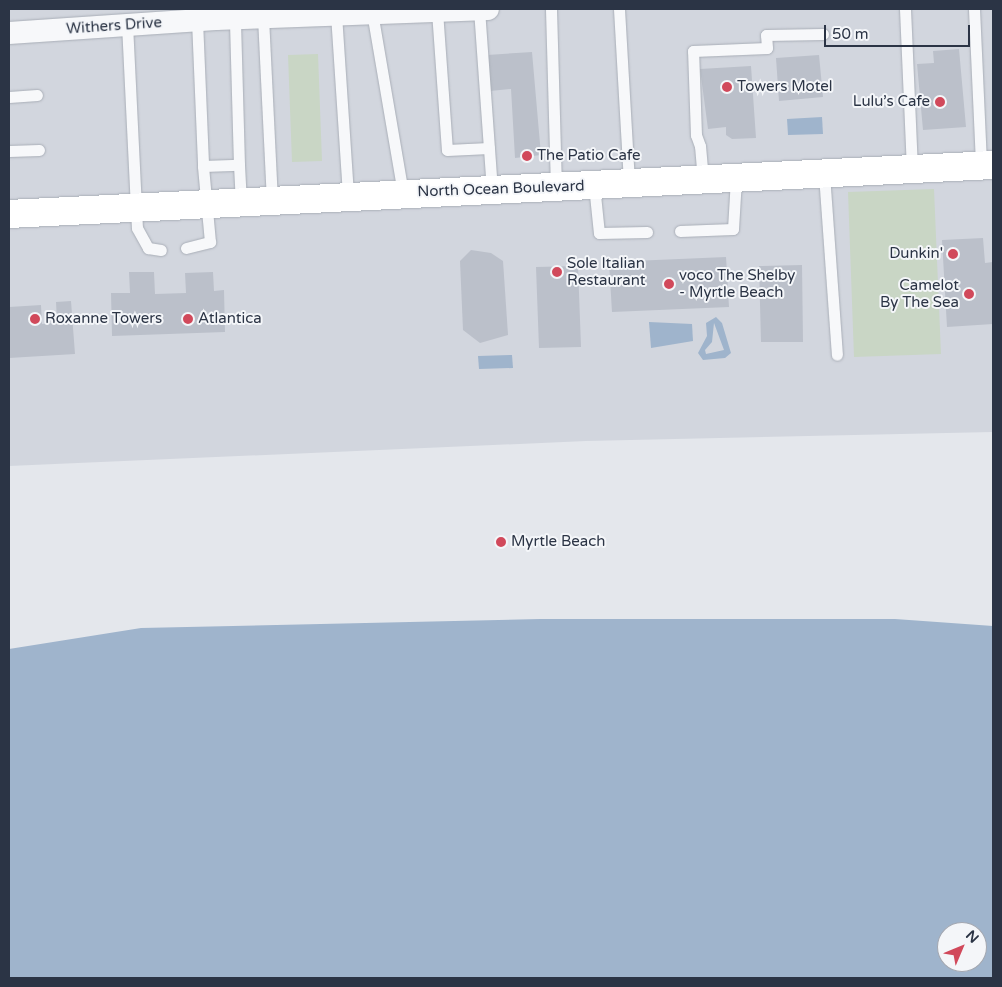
<!DOCTYPE html>
<html>
<head>
<meta charset="utf-8">
<style>
  body { margin:0 }
  #map { position:relative; width:1002px; height:987px; overflow:hidden; background:#e4e7ec; font-family:"Varela Round",sans-serif }
  div>[style] { position:absolute }
  [style*='--x'] { left:calc(var(--x)*1px); top:calc(var(--y)*1px); width:calc(var(--w)*1px); rotate:calc(var(--a)*1deg) }
  .built>* { inset:0; background:#d2d6de }
  .green>* { inset:0; background:#c9d6c5 }
  .water>* { inset:0; background:#9fb4cc }
  .building>* { inset:0; background:#bbc0ca }
  .roads { filter:drop-shadow(0 0 1px #a9aeb7) drop-shadow(0 0 1px #a9aeb7) }
  .service>* { height:11px; margin:-5.5px; padding:0 5.5px; transform-origin:5.5px; border-radius:5.5px; background:#f7f8fa }
  .minor>* { height:22px; margin:-11px; padding:0 11px; transform-origin:11px; border-radius:11px; background:#f7f8fa }
  .secondary>* { height:28px; margin:-14px; padding:0 14px; transform-origin:14px; border-radius:14px; background:#fff }
  .dots>* { width:14px; height:14px; translate:-50% -50%; box-sizing:border-box; border:2px solid #f4f6f9; border-radius:50% }
  span { translate:-50% -50%; white-space:nowrap; text-align:center; line-height:1.15; -webkit-text-stroke:4px #f4f6f9; paint-order:stroke }
  .street-label { font-size:15px; color:#2b3445 }
  .poi-label { font-size:15px; color:#2b3445 }
  .left { translate:0 -50%; text-align:left }
  .right { translate:-100% -50%; text-align:right }
  .frame { position:absolute; inset:0; border:10px solid #2b3445; pointer-events:none }
  .north { position:absolute; left:937px; top:922px; width:50px; height:50px; box-sizing:border-box; background:#f4f6f9; border:1px solid #a4a8b1; border-radius:50%; rotate:45deg; font-size:14px; font-weight:700; line-height:20px; text-align:center; color:#2b3445 }
  .north::after { content:''; display:block; margin:auto; width:18px; height:22px; background:#d1495b; clip-path:polygon(50% 0,100% 100%,50% 72%,0 100%) }
  .scale { position:absolute; left:824px; top:25px; width:146px; height:22px; box-sizing:border-box; border:2px solid #2b3445; border-top:0; padding-left:6px; font-size:15px; line-height:18px; white-space:nowrap; color:#2b3445; -webkit-text-stroke:4px #f4f6f9; paint-order:stroke }
</style>
</head>
<body>
<div id="map">
  <div class="built">
    <div style="clip-path:polygon(9px 9px,993px 9px,993px 432px,586px 441px,9px 466px)"></div>
  </div>
  <div class="green">
    <div style="clip-path:polygon(318px 54px,322px 161px,292px 162px,288px 55px)"></div>
    <div style="clip-path:polygon(934px 189px,941px 354px,854px 357px,848px 192px)"></div>
  </div>
  <div class="water">
    <div style="clip-path:polygon(822px 117px,823px 134px,788px 135px,787px 119px)"></div>
    <div style="clip-path:polygon(evenodd,716px 317px,722px 323px,731px 353px,725px 358px,703px 360px,698px 353px,707px 336px,706px 323px,716px 317px,714px 323px,724px 350px,706px 354px,705px 350px,712px 342px,714px 323px)"></div>
    <div style="clip-path:polygon(649px 322px,692px 324px,693px 341px,651px 348px)"></div>
    <div style="clip-path:polygon(512px 355px,513px 368px,479px 369px,478px 356px)"></div>
    <div style="clip-path:polygon(evenodd,540px 619px,895px 619px,993px 626px,993px 978px,9px 978px,9px 649px,141px 628px,540px 619px,947px 932px,977px 932px,977px 962px,947px 962px,947px 932px)"></div>
  </div>
  <div class="building">
    <div style="clip-path:polygon(959px 49px,966px 127px,923px 130px,917px 64px,934px 63px,933px 51px)"></div>
    <div style="clip-path:polygon(532px 52px,541px 155px,515px 158px,511px 89px,490px 91px,487px 55px)"></div>
    <div style="clip-path:polygon(819px 55px,823px 97px,779px 101px,776px 58px)"></div>
    <div style="clip-path:polygon(751px 66px,756px 138px,732px 139px,726px 135px,726px 127px,708px 129px,700px 69px)"></div>
    <div style="clip-path:polygon(983px 238px,985px 263px,993px 262px,993px 324px,947px 327px,942px 240px)"></div>
    <div style="clip-path:polygon(471px 250px,491px 253px,503px 261px,508px 335px,480px 343px,463px 330px,460px 261px)"></div>
    <div style="clip-path:polygon(726px 257px,729px 307px,612px 312px,609px 262px)"></div>
    <div style="clip-path:polygon(802px 265px,803px 342px,761px 342px,759px 266px)"></div>
    <div style="clip-path:polygon(578px 266px,581px 347px,539px 348px,536px 267px)"></div>
    <div style="clip-path:polygon(129px 272px,154px 272px,155px 294px,186px 293px,185px 273px,213px 272px,214px 291px,224px 290px,225px 332px,112px 336px,111px 293px,130px 293px)"></div>
    <div style="clip-path:polygon(71px 301px,75px 354px,9px 358px,9px 307px,41px 305px,42px 324px,57px 322px,56px 302px)"></div>
  </div>
  <div class="roads">
    <div class="service">
      <div style="--x:479;--y:9;--w:181;--a:85.9"></div>
      <div style="--x:551;--y:9;--w:178;--a:88.4"></div>
      <div style="--x:619;--y:9;--w:174;--a:86.7"></div>
      <div style="--x:905;--y:9;--w:160;--a:87.5"></div>
      <div style="--x:974;--y:9;--w:157;--a:87.4"></div>
      <div style="--x:437;--y:11;--w:139;--a:85.9"></div>
      <div style="--x:447;--y:150;--w:42;--a:-2.7"></div>
      <div style="--x:372;--y:12;--w:184;--a:80.3"></div>
      <div style="--x:336;--y:14;--w:183;--a:86.2"></div>
      <div style="--x:263;--y:17;--w:184;--a:87.2"></div>
      <div style="--x:197;--y:20;--w:146;--a:87.6"></div>
      <div style="--x:203;--y:166;--w:36;--a:-2"></div>
      <div style="--x:239;--y:165;--w:147;--a:-91.6"></div>
      <div style="--x:127;--y:24;--w:204;--a:87.2"></div>
      <div style="--x:137;--y:228;--w:23;--a:61"></div>
      <div style="--x:148;--y:248;--w:13;--a:9"></div>
      <div style="--x:9;--y:97;--w:28;--a:-4"></div>
      <div style="--x:9;--y:151;--w:30;--a:-2"></div>
      <div style="--x:239;--y:165;--w:38;--a:87"></div>
      <div style="--x:824;--y:174;--w:181;--a:85.9"></div>
      <div style="--x:703;--y:180;--w:34;--a:-95"></div>
      <div style="--x:700;--y:146;--w:12;--a:-110"></div>
      <div style="--x:696;--y:135;--w:84;--a:-92"></div>
      <div style="--x:693;--y:51;--w:74;--a:-2.3"></div>
      <div style="--x:767;--y:48;--w:13;--a:-94"></div>
      <div style="--x:766;--y:35;--w:57;--a:-1"></div>
      <div style="--x:594;--y:185;--w:48;--a:84.1"></div>
      <div style="--x:599;--y:233;--w:48;--a:-1.2"></div>
      <div style="--x:680;--y:231;--w:53;--a:-2.2"></div>
      <div style="--x:733;--y:229;--w:51;--a:-86.6"></div>
      <div style="--x:186;--y:248;--w:25;--a:-14"></div>
      <div style="--x:210;--y:242;--w:76;--a:-95.3"></div>
    </div>
    <div class="minor">
      <div style="--x:9;--y:33;--w:207;--a:-3.9"></div>
      <div style="--x:216;--y:19;--w:272;--a:-2.1"></div>
    </div>
    <div class="secondary">
      <div style="--x:9;--y:214;--w:985;--a:-2.85"></div>
    </div>
  </div>
  <div class="dots">
    <div style="left:727px;top:87px;background:#d1495b"></div>
    <div style="left:940px;top:102px;background:#d1495b"></div>
    <div style="left:527px;top:156px;background:#d1495b"></div>
    <div style="left:953px;top:254px;background:#d1495b"></div>
    <div style="left:557px;top:272px;background:#d1495b"></div>
    <div style="left:669px;top:284px;background:#d1495b"></div>
    <div style="left:969px;top:294px;background:#d1495b"></div>
    <div style="left:35px;top:319px;background:#d1495b"></div>
    <div style="left:188px;top:319px;background:#d1495b"></div>
    <div style="left:501px;top:542px;background:#d1495b"></div>
  </div>
  <div class="street-label">
    <span style="left:114px;top:26px;rotate:-4deg">Withers Drive</span>
    <span style="left:501px;top:189px;rotate:-2deg">North Ocean Boulevard</span>
  </div>
  <div class="poi-label">
    <span class="left" style="left:737px;top:87px">Towers Motel</span>
    <span class="right" style="left:930px;top:102px">Lulu’s Cafe</span>
    <span class="left" style="left:537px;top:156px">The Patio Cafe</span>
    <span class="right" style="left:943px;top:254px">Dunkin'</span>
    <span class="left" style="left:567px;top:272px">Sole Italian<br>Restaurant</span>
    <span class="left" style="left:679px;top:284px">voco The Shelby<br>- Myrtle Beach</span>
    <span class="right" style="left:959px;top:294px">Camelot<br>By The Sea</span>
    <span class="left" style="left:45px;top:319px">Roxanne Towers</span>
    <span class="left" style="left:198px;top:319px">Atlantica</span>
    <span class="left" style="left:511px;top:542px">Myrtle Beach</span>
  </div>
  <div class="frame"></div>
  <div class="north">N</div>
  <div class="scale">50 m</div>
</div>
</body>
</html>
